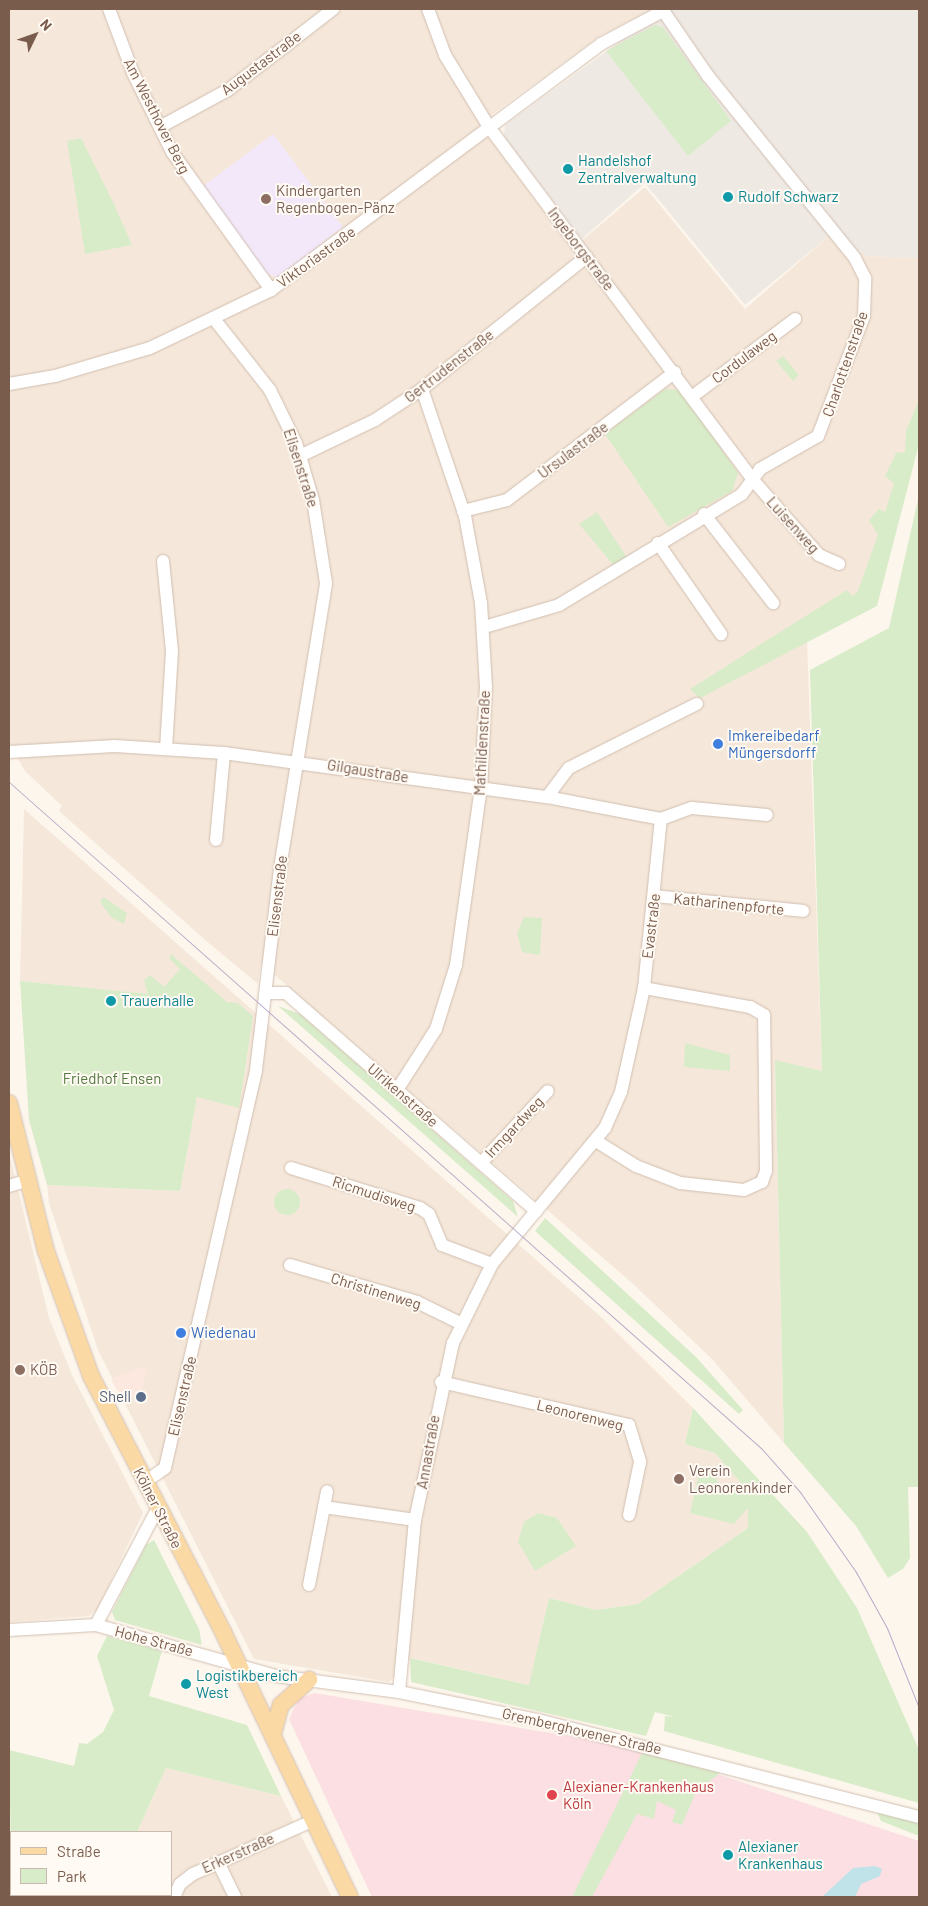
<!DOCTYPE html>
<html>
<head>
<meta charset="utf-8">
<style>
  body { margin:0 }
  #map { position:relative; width:928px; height:1906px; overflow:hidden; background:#fdf6ec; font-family:Barlow,sans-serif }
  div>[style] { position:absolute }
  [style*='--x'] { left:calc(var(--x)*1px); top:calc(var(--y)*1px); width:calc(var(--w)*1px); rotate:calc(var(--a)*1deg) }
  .residential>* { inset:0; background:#f5e8da }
  .commercial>* { inset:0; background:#fde8e0 }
  .industrial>* { inset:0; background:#efe9e4 }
  .education>* { inset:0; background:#f3e8fa }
  .medical>* { inset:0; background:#fbdfe3 }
  .green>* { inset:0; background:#d8ecc9 }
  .round { border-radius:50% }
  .water>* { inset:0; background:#bfe3e8 }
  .roads { filter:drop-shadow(0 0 1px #d1beb0) drop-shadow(0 0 1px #d1beb0) }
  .minor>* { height:12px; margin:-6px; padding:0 6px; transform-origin:6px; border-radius:6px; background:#fff }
  .major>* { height:16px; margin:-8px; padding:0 8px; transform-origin:8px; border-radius:8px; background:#fbd9a5 }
  .tram>* { height:1px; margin:-0.5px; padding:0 0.5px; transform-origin:0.5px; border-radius:0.5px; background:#b9a8c9 }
  .dots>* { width:14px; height:14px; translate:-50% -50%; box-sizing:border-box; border:2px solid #fffaf3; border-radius:50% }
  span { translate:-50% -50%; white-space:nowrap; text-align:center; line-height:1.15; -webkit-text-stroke:4px #fffaf3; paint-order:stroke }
  .street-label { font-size:15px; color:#7a5c4d }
  .culture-label { font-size:15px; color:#0d838f }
  .left { translate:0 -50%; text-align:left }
  .education-label { font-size:15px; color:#785e54 }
  .shop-label { font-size:15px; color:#366cbe }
  .park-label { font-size:15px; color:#537a41 }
  .service-label { font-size:15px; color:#4e5e75 }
  .right { translate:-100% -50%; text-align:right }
  .health-label { font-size:15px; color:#be3a42 }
  .frame { position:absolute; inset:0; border:10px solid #7a5c4d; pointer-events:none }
  .legend { position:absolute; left:10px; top:1831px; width:162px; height:65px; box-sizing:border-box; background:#fffaf3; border:1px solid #cabbb1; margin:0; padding:6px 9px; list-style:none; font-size:15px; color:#7a5c4d }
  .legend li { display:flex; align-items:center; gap:10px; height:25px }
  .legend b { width:25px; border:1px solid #cabbb1 }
  .north { position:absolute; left:10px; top:10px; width:50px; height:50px; -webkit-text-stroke:4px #fffaf3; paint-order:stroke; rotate:48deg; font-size:14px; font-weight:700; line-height:20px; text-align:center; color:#7a5c4d }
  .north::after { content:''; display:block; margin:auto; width:18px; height:22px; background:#7a5c4d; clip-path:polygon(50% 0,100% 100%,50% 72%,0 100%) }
</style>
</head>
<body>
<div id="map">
  <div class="residential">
    <div style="clip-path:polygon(9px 9px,652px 9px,600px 36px,479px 124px,572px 249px,645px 187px,745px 309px,830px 235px,868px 256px,919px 258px,919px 406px,872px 605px,807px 639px,822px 1071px,775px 1061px,784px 1443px,712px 1359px,632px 1283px,261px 963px,258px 984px,211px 945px,59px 811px,62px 806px,25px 771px,9px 744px)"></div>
    <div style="clip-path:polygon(24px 809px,601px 1317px,693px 1408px,685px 1444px,715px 1453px,748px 1491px,748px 1528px,638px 1604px,596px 1610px,549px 1598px,530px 1685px,411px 1658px,389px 1682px,254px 1659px,98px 1350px,49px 1203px,47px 1185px,180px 1191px,197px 1096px,239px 1107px,163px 996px,20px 981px)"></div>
    <div style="clip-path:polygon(9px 1152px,49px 1318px,73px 1377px,143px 1513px,97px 1610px,89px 1616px,9px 1622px)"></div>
    <div style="clip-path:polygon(166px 1768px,281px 1796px,332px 1897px,38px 1897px,171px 1895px,171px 1832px,137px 1832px)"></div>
  </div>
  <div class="commercial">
    <div style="clip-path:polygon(147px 1366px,142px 1392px,122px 1400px,111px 1379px)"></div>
  </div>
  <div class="industrial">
    <div style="clip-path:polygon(665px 9px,919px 9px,919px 258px,868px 256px,830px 235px,745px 305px,645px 183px,582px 239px,504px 137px,505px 125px)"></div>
  </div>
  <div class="education">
    <div style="clip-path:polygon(273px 134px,343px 227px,278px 277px,266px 274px,202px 187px)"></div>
  </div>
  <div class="medical">
    <div style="clip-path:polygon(315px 1693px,639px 1748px,919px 1841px,919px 1897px,372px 1897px,289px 1719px,299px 1698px)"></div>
  </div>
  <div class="green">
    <div style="clip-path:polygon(655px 25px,663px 27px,731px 121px,688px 156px,606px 51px)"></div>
    <div style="clip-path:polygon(81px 138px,114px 204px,132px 245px,85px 254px,67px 141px)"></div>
    <div style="clip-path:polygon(783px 356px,799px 375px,793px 381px,776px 361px)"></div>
    <div style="clip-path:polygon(665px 389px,680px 390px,738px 473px,732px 491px,668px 527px,605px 434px)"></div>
    <div style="clip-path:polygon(919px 400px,919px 444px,877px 606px,700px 698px,690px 689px,847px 590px,852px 596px,857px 593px,878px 535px,869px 520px,879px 509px,885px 512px,894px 483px,885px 476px,896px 453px,905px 452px,906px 431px)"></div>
    <div style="clip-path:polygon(919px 495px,919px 1487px,908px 1487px,910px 1558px,903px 1569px,888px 1578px,856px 1526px,784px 1443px,775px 1060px,822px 1071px,810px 670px,889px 628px)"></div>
    <div style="clip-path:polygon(597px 512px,628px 559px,615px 567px,579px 524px)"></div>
    <div style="clip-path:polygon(103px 897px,127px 913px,124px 924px,111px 917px,100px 902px)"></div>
    <div style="clip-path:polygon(524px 917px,542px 918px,540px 955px,522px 952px,517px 933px)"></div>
    <div style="clip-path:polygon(171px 954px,227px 1002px,238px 1003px,253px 1016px,239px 1108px,197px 1097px,180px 1191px,47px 1185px,29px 1120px,20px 981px,148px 994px,144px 980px,150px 975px,164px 987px,180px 969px,169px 958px)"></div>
    <div style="clip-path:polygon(278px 1006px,300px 1014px,513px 1201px,518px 1217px)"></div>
    <div style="clip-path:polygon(685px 1043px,730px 1055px,730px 1071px,684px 1067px)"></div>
    <div class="round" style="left:274px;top:1189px;width:26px;height:26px"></div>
    <div style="clip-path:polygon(545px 1218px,696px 1357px,743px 1410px,739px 1414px,535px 1231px)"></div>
    <div style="clip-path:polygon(693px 1408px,807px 1532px,857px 1608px,919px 1750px,919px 1803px,664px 1731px,665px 1716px,675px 1717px,655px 1712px,646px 1736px,411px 1682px,410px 1658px,529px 1685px,549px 1598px,596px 1610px,638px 1604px,748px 1528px,748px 1508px,734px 1524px,690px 1513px,701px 1465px,715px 1475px,720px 1487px,747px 1495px,748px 1491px,715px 1453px,685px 1444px)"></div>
    <div style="clip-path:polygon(538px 1513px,557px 1518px,576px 1546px,535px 1571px,518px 1542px,524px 1522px)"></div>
    <div style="clip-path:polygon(154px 1540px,199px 1629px,202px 1645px,115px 1620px,112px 1612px,146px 1545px)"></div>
    <div style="clip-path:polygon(107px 1636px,162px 1651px,149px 1696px,247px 1725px,281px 1796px,166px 1768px,137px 1832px,11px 1832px,11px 1854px,9px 1750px,74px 1766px,79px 1743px,87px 1744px,103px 1732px,114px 1710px,97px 1656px)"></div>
    <div style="clip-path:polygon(642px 1753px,720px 1773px,696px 1792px,682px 1825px,672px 1822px,676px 1810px,657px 1801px,654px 1819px,637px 1814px,592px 1897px,572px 1897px)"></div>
    <div style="clip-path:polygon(877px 1812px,919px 1822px,919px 1836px,881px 1821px)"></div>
  </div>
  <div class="water">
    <div style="clip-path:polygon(875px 1866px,882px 1869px,880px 1876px,861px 1884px,855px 1897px,822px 1897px,853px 1868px)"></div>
  </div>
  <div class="roads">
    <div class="minor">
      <div style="--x:109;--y:9;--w:68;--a:69.4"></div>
      <div style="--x:133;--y:73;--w:88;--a:63.7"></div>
      <div style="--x:172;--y:152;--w:170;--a:54.3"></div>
      <div style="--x:428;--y:9;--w:49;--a:69.7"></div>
      <div style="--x:445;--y:55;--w:84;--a:58.6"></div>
      <div style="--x:489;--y:127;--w:439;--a:53.2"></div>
      <div style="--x:752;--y:479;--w:101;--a:48.6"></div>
      <div style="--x:819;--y:555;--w:22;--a:24"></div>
      <div style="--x:160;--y:127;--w:77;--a:-28.6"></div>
      <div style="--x:228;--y:90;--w:133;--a:-37.6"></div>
      <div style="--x:9;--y:384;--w:47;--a:-9.9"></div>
      <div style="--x:55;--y:376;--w:99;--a:-16.4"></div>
      <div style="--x:150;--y:348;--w:134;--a:-25.6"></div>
      <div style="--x:271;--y:290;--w:412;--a:-36.7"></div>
      <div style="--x:601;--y:44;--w:70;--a:-28"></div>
      <div style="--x:693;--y:396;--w:128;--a:-37"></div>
      <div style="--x:300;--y:456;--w:83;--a:-25.6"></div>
      <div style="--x:375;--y:420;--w:56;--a:-33.4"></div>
      <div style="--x:422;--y:389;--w:211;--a:-38.8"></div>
      <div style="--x:463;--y:511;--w:45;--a:-14"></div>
      <div style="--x:507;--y:500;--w:211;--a:-37.3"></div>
      <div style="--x:704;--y:514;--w:113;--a:52.2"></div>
      <div style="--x:658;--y:543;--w:111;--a:55.3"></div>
      <div style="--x:163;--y:561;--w:90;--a:84.3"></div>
      <div style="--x:172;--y:651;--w:98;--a:93.5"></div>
      <div style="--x:484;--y:627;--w:78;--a:-16.3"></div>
      <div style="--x:559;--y:605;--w:214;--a:-31.2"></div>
      <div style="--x:742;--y:494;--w:31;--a:-54"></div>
      <div style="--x:760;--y:469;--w:67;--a:-29.6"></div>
      <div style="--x:818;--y:436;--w:129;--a:-69"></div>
      <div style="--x:864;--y:316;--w:38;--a:-88"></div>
      <div style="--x:865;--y:278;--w:22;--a:-117"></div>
      <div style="--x:855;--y:258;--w:234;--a:-128.9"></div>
      <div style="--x:708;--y:76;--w:81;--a:-124.5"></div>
      <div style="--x:9;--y:752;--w:106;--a:-3.2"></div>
      <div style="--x:115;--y:746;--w:109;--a:3.7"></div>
      <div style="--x:224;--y:753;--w:326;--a:7.8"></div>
      <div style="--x:547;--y:797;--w:36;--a:-53"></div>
      <div style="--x:569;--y:768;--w:143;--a:-26.6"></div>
      <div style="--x:661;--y:819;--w:33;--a:-20"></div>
      <div style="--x:692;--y:808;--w:75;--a:5.3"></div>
      <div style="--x:216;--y:840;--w:87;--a:-84.7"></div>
      <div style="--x:654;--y:896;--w:150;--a:5.7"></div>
      <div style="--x:266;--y:993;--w:20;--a:0"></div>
      <div style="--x:286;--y:993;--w:332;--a:41.1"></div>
      <div style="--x:397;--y:1090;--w:72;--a:-57.4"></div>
      <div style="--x:436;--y:1029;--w:67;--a:-72.6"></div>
      <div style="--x:456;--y:965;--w:179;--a:-82"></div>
      <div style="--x:481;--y:788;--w:101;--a:-87.2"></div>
      <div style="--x:486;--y:687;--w:84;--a:-93.4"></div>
      <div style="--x:481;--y:603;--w:88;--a:-100.4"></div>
      <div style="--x:465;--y:516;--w:134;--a:-108.7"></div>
      <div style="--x:596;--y:1141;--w:47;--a:32"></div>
      <div style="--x:636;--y:1166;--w:47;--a:21.1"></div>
      <div style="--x:680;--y:1183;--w:64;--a:6.2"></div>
      <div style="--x:744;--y:1190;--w:20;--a:-24"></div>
      <div style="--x:762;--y:1182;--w:12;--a:-70"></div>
      <div style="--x:766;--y:1171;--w:156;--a:-90.7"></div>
      <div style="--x:764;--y:1015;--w:16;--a:-150"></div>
      <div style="--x:750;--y:1007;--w:108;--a:-169.8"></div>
      <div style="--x:481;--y:1163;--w:98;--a:-47.1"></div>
      <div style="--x:291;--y:1168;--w:135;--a:17.2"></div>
      <div style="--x:420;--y:1208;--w:11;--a:34"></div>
      <div style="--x:429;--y:1214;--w:34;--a:67"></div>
      <div style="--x:442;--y:1245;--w:53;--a:20.8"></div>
      <div style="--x:9;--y:1186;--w:17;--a:-17"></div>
      <div style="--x:290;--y:1265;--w:132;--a:16.2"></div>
      <div style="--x:417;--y:1302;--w:48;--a:26"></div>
      <div style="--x:441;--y:1382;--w:193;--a:12.9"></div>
      <div style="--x:629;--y:1425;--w:39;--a:73"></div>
      <div style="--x:640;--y:1462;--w:54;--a:101.7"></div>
      <div style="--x:145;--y:1482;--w:24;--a:-35"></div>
      <div style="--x:165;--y:1468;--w:408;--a:-77.1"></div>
      <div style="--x:256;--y:1070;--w:203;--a:-83.2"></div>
      <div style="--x:280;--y:868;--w:289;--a:-80.8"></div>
      <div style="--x:326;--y:583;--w:84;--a:-98.9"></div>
      <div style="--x:313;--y:500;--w:59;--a:-106.6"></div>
      <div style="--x:296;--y:443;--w:59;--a:-116.1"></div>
      <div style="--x:270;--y:390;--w:89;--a:-128.2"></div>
      <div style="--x:324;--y:1507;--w:16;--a:-79"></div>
      <div style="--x:309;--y:1585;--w:79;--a:-79.1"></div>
      <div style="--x:324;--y:1507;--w:92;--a:8.1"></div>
      <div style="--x:96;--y:1625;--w:132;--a:-62.1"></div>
      <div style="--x:9;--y:1630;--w:87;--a:-3.3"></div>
      <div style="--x:96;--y:1625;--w:187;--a:15.8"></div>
      <div style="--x:276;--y:1676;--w:124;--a:7.4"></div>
      <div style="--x:399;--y:1692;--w:142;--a:11.4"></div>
      <div style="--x:538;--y:1720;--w:393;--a:14.3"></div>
      <div style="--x:399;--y:1692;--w:173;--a:-84.7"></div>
      <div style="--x:415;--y:1520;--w:181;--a:-77.9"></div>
      <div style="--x:453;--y:1343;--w:88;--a:-63.7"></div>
      <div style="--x:492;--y:1264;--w:177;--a:-50.3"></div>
      <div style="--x:605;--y:1128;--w:39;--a:-66"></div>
      <div style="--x:621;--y:1092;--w:107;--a:-77.5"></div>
      <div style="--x:644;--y:988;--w:170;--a:-84.3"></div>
      <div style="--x:661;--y:819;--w:116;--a:-169.1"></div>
      <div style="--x:218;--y:1862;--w:39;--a:64"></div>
      <div style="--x:174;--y:1897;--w:14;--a:-65"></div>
      <div style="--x:180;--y:1884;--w:16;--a:-38"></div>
      <div style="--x:193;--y:1874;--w:130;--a:-24"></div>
    </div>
    <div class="major">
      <div style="--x:9;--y:1103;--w:153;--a:76"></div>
      <div style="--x:46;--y:1251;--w:133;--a:70.2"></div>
      <div style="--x:91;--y:1376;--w:288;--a:62.7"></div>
      <div style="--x:223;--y:1632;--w:294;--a:64.4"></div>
      <div style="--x:273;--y:1734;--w:30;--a:-75"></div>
      <div style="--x:281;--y:1705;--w:38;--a:-42"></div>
    </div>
  </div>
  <div class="tram">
    <div style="--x:9;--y:782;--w:1005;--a:41.53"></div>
    <div style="--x:761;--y:1448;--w:59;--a:48.4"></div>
    <div style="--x:800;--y:1492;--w:98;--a:55"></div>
    <div style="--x:856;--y:1572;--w:64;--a:61"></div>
    <div style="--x:887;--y:1628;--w:86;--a:68.2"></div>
  </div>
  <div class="dots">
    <div style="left:568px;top:169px;background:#0f9aa8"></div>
    <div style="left:728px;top:197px;background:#0f9aa8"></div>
    <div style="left:266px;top:199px;background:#8d6e63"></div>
    <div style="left:718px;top:744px;background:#3f7fe0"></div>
    <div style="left:111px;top:1001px;background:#0f9aa8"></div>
    <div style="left:181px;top:1333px;background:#3f7fe0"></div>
    <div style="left:20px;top:1370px;background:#8d6e63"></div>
    <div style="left:141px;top:1397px;background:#5c6f8a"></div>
    <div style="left:679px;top:1479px;background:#8d6e63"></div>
    <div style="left:186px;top:1684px;background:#0f9aa8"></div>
    <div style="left:552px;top:1795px;background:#e0444e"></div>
    <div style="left:728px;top:1855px;background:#0f9aa8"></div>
  </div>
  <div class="street-label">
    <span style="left:261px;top:63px;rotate:-37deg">Augustastraße</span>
    <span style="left:157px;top:116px;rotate:63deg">Am Westhover Berg</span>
    <span style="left:581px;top:249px;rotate:53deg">Ingeborgstraße</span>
    <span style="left:316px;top:257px;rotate:-36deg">Viktoriastraße</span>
    <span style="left:744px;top:357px;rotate:-37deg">Cordulaweg</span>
    <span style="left:845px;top:364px;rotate:-71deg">Charlottenstraße</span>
    <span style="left:449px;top:366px;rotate:-38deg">Gertrudenstraße</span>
    <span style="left:573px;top:450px;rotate:-37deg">Ursulastraße</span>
    <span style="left:301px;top:468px;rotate:72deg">Elisenstraße</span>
    <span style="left:793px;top:525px;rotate:48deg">Luisenweg</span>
    <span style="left:482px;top:743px;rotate:-87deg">Mathildenstraße</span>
    <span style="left:368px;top:771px;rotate:9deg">Gilgaustraße</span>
    <span style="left:277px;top:896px;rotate:-83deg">Elisenstraße</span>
    <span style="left:729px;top:904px;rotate:6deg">Katharinenpforte</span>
    <span style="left:651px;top:926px;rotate:-83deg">Evastraße</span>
    <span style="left:403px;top:1095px;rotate:41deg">Ulrikenstraße</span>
    <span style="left:514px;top:1127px;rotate:-47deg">Irmgardweg</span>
    <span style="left:374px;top:1194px;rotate:18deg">Ricmudisweg</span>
    <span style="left:376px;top:1291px;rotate:17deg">Christinenweg</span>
    <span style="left:182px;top:1396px;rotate:-77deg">Elisenstraße</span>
    <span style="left:580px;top:1415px;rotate:14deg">Leonorenweg</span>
    <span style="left:428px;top:1452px;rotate:-80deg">Annastraße</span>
    <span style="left:158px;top:1508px;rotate:63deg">Kölner Straße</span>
    <span style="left:154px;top:1641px;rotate:15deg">Hohe Straße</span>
    <span style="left:582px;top:1731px;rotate:13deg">Gremberghovener Straße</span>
    <span style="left:238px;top:1853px;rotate:-24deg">Erkerstraße</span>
  </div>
  <div class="culture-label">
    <span class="left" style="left:578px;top:169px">Handelshof<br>Zentralverwaltung</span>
    <span class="left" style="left:738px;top:197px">Rudolf Schwarz</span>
    <span class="left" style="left:121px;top:1001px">Trauerhalle</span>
    <span class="left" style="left:196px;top:1684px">Logistikbereich<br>West</span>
    <span class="left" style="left:738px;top:1855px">Alexianer<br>Krankenhaus</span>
  </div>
  <div class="education-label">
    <span class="left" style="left:276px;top:199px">Kindergarten<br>Regenbogen-Pänz</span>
    <span class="left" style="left:30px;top:1370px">KÖB</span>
    <span class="left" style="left:689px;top:1479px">Verein<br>Leonorenkinder</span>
  </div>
  <div class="shop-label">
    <span class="left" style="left:728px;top:744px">Imkereibedarf<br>Müngersdorff</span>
    <span class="left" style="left:191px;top:1333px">Wiedenau</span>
  </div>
  <div class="park-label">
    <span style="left:112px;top:1079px">Friedhof Ensen</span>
  </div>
  <div class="service-label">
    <span class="right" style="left:131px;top:1397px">Shell</span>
  </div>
  <div class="health-label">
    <span class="left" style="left:563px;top:1795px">Alexianer-Krankenhaus<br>Köln</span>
  </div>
  <div class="frame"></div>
  <ul class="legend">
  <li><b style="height:6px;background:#fbd9a5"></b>Straße</li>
  <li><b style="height:14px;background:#d8ecc9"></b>Park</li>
  </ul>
  <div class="north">N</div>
</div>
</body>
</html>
